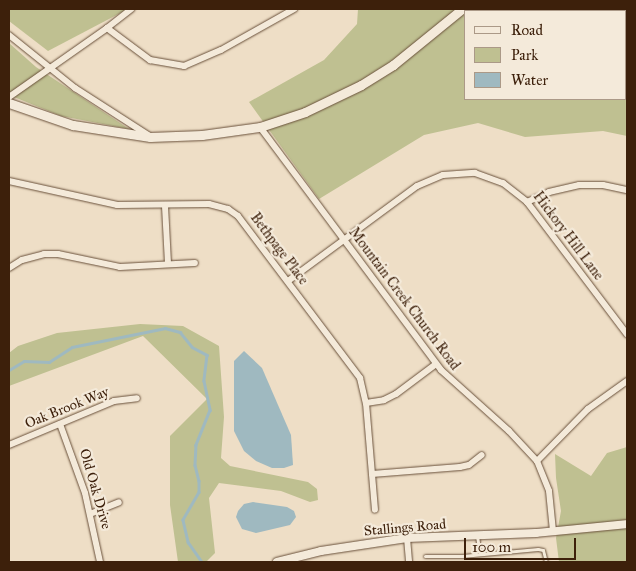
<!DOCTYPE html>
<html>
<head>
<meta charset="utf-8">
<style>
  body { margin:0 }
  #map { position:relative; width:636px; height:571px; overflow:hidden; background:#eedec6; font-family:"IM FELL Great Primer",serif }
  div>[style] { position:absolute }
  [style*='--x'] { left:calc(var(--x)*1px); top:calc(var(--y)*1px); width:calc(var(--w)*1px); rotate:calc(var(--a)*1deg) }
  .green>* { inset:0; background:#bfc091 }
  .water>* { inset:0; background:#9fb9c0 }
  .stream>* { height:2.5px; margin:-1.25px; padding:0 1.25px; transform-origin:1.25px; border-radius:1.25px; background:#9fb9c0 }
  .roads { filter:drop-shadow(0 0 1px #69503a) drop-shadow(0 0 1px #69503a) }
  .service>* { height:3px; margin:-1.5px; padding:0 1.5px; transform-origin:1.5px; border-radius:1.5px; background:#f4eada }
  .minor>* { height:6px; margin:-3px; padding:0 3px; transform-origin:3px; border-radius:3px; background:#f4eada }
  .tertiary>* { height:8px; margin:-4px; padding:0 4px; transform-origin:4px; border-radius:4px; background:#f4eada }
  .secondary>* { height:9px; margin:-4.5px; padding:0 4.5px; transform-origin:4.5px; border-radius:4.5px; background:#f4eada }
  span { translate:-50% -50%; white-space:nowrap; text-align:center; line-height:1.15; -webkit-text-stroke:4.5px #f4eada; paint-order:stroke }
  .street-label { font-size:14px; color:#3d200b }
  .frame { position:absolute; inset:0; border:10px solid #3d200b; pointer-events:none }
  .legend { position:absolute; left:464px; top:10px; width:162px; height:90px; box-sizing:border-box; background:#f4eada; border:1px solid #ab9987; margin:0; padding:6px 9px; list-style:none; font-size:15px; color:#3d200b }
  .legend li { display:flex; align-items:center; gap:10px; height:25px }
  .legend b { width:25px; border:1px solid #ab9987 }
  .scale { position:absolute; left:464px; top:538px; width:112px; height:22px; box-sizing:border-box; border:2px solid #3d200b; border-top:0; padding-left:6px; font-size:15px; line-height:18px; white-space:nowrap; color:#3d200b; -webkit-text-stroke:4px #f4eada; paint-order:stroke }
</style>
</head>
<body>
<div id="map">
  <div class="green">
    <div style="clip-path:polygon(9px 9px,128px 9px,48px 51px,9px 21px)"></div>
    <div style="clip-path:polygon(evenodd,358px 9px,627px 9px,627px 136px,603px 131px,525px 137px,478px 123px,424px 135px,319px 199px,249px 102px,324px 60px,357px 24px,358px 9px,465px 11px,625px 11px,625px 99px,465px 99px,465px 11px)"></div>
    <div style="clip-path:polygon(9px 43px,36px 67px,129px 129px,61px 116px,9px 95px)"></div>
    <div style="clip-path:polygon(140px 324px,183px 326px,219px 346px,224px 417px,221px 458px,230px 466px,308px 482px,317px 489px,318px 500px,310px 502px,281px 491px,219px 483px,209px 498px,215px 553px,207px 561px,178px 562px,170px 505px,170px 436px,207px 399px,143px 336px,9px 386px,9px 353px,18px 346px,57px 333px)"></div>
    <div style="clip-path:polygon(627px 447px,627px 562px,559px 562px,556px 538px,561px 511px,556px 478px,555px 454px,591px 476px,607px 453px)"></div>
  </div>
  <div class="water">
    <div style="clip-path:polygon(244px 351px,262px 368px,291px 435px,293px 465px,284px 468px,272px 468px,256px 461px,244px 451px,234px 431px,234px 361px)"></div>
    <div style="clip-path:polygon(253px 502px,287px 507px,294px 511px,296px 517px,290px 525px,256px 533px,242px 529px,236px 517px,238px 511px,244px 504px)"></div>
  </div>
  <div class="stream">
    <div style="--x:9;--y:370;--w:17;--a:-31"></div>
    <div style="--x:24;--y:361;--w:25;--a:2"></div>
    <div style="--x:49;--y:362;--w:27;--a:-33"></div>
    <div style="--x:72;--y:347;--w:95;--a:-11.5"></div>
    <div style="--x:165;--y:328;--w:16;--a:15"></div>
    <div style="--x:180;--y:332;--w:19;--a:51"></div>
    <div style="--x:192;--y:347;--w:17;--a:28"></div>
    <div style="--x:207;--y:355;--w:26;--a:97"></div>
    <div style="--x:204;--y:381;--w:30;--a:78"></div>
    <div style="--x:210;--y:410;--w:38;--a:112"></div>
    <div style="--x:196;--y:445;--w:20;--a:93"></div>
    <div style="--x:195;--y:465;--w:16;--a:76"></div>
    <div style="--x:199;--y:481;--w:11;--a:90"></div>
    <div style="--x:199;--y:492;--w:32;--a:120"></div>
    <div style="--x:183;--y:520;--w:23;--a:77"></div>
    <div style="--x:188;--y:542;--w:24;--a:55"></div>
  </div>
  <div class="roads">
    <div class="service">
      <div style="--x:477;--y:536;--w:18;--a:81"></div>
      <div style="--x:425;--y:556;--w:37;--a:0"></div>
      <div style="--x:462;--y:556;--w:76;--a:-5.3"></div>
      <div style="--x:538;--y:549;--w:5;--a:11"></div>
      <div style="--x:543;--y:550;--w:12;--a:76"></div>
    </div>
    <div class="minor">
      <div style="--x:107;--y:28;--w:54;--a:36.7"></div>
      <div style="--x:150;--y:60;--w:35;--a:10"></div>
      <div style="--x:184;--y:66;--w:40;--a:-23.4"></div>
      <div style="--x:221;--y:50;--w:84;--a:-29.3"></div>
      <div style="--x:9;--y:35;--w:85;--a:38.8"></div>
      <div style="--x:75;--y:88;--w:87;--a:32.8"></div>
      <div style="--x:9;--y:97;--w:120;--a:-35.1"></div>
      <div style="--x:107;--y:28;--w:31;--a:-38"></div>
      <div style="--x:260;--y:127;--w:303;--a:53.3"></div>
      <div style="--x:441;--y:370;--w:91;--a:41.9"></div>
      <div style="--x:509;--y:431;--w:41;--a:47"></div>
      <div style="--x:537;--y:461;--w:32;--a:68"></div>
      <div style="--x:549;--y:491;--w:40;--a:84.3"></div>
      <div style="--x:9;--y:181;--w:111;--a:12.5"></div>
      <div style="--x:117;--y:205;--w:92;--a:-0.6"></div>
      <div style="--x:209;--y:204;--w:20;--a:15"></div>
      <div style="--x:228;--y:209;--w:12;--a:35"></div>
      <div style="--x:238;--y:216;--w:203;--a:53"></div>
      <div style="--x:360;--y:378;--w:26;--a:77"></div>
      <div style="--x:366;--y:403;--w:107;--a:85.2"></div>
      <div style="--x:527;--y:202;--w:24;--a:-24"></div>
      <div style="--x:549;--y:192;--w:31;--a:-13"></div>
      <div style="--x:579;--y:185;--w:24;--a:0"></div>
      <div style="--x:603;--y:185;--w:25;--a:12"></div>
      <div style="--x:165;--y:206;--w:57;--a:87"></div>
      <div style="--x:9;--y:268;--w:15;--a:-32"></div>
      <div style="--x:22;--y:260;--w:23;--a:-15"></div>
      <div style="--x:44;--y:254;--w:14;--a:0"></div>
      <div style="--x:58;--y:254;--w:63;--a:11.8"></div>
      <div style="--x:120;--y:267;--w:75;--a:-3.1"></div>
      <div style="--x:288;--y:281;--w:160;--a:-36.4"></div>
      <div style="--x:417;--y:186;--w:28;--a:-23"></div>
      <div style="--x:443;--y:175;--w:32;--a:-4"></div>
      <div style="--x:475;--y:173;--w:30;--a:20"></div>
      <div style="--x:503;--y:183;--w:31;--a:38"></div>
      <div style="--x:527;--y:202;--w:166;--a:52.9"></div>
      <div style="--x:366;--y:403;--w:18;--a:-9"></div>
      <div style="--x:384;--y:400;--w:13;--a:-27"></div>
      <div style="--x:396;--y:394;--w:50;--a:-36.9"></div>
      <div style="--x:60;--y:424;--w:73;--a:70.1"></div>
      <div style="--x:85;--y:493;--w:71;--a:77.7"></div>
      <div style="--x:9;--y:445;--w:114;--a:-22.7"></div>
      <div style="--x:114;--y:401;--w:23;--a:-7"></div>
      <div style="--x:537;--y:461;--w:73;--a:-45.6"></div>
      <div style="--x:588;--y:409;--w:48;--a:-35.7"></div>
      <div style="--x:372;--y:474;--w:88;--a:-4.5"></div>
      <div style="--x:460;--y:467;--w:9;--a:-13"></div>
      <div style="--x:469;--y:465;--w:16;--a:-38"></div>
      <div style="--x:90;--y:514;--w:31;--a:-22"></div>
      <div style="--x:407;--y:538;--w:24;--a:85"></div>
    </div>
    <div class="tertiary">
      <div style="--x:277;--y:562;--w:45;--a:-14"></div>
      <div style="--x:321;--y:551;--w:87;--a:-8.6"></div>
      <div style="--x:407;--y:538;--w:129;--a:-2.2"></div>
      <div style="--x:536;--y:533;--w:91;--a:-5.6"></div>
    </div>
    <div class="secondary">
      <div style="--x:9;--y:103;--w:68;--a:19"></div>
      <div style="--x:73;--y:125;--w:78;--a:8.9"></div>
      <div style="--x:150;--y:137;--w:52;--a:-2.2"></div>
      <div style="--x:202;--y:135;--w:59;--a:-7.9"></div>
      <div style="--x:260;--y:127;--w:47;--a:-18.4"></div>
      <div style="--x:305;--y:112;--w:62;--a:-25.7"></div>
      <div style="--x:361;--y:85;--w:38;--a:-32"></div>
      <div style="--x:393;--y:65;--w:89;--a:-39.1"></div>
    </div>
  </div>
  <div class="street-label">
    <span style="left:568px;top:236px;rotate:53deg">Hickory Hill Lane</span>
    <span style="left:279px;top:249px;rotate:53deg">Bethpage Place</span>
    <span style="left:404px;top:299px;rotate:53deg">Mountain Creek Church Road</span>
    <span style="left:67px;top:408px;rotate:-22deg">Oak Brook Way</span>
    <span style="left:95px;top:489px;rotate:74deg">Old Oak Drive</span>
    <span style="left:405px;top:528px;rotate:-5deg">Stallings Road</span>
  </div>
  <div class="frame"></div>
  <ul class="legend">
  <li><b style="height:6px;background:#f4eada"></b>Road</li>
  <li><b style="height:14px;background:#bfc091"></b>Park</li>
  <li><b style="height:14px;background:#9fb9c0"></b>Water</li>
  </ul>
  <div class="scale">100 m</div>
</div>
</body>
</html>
